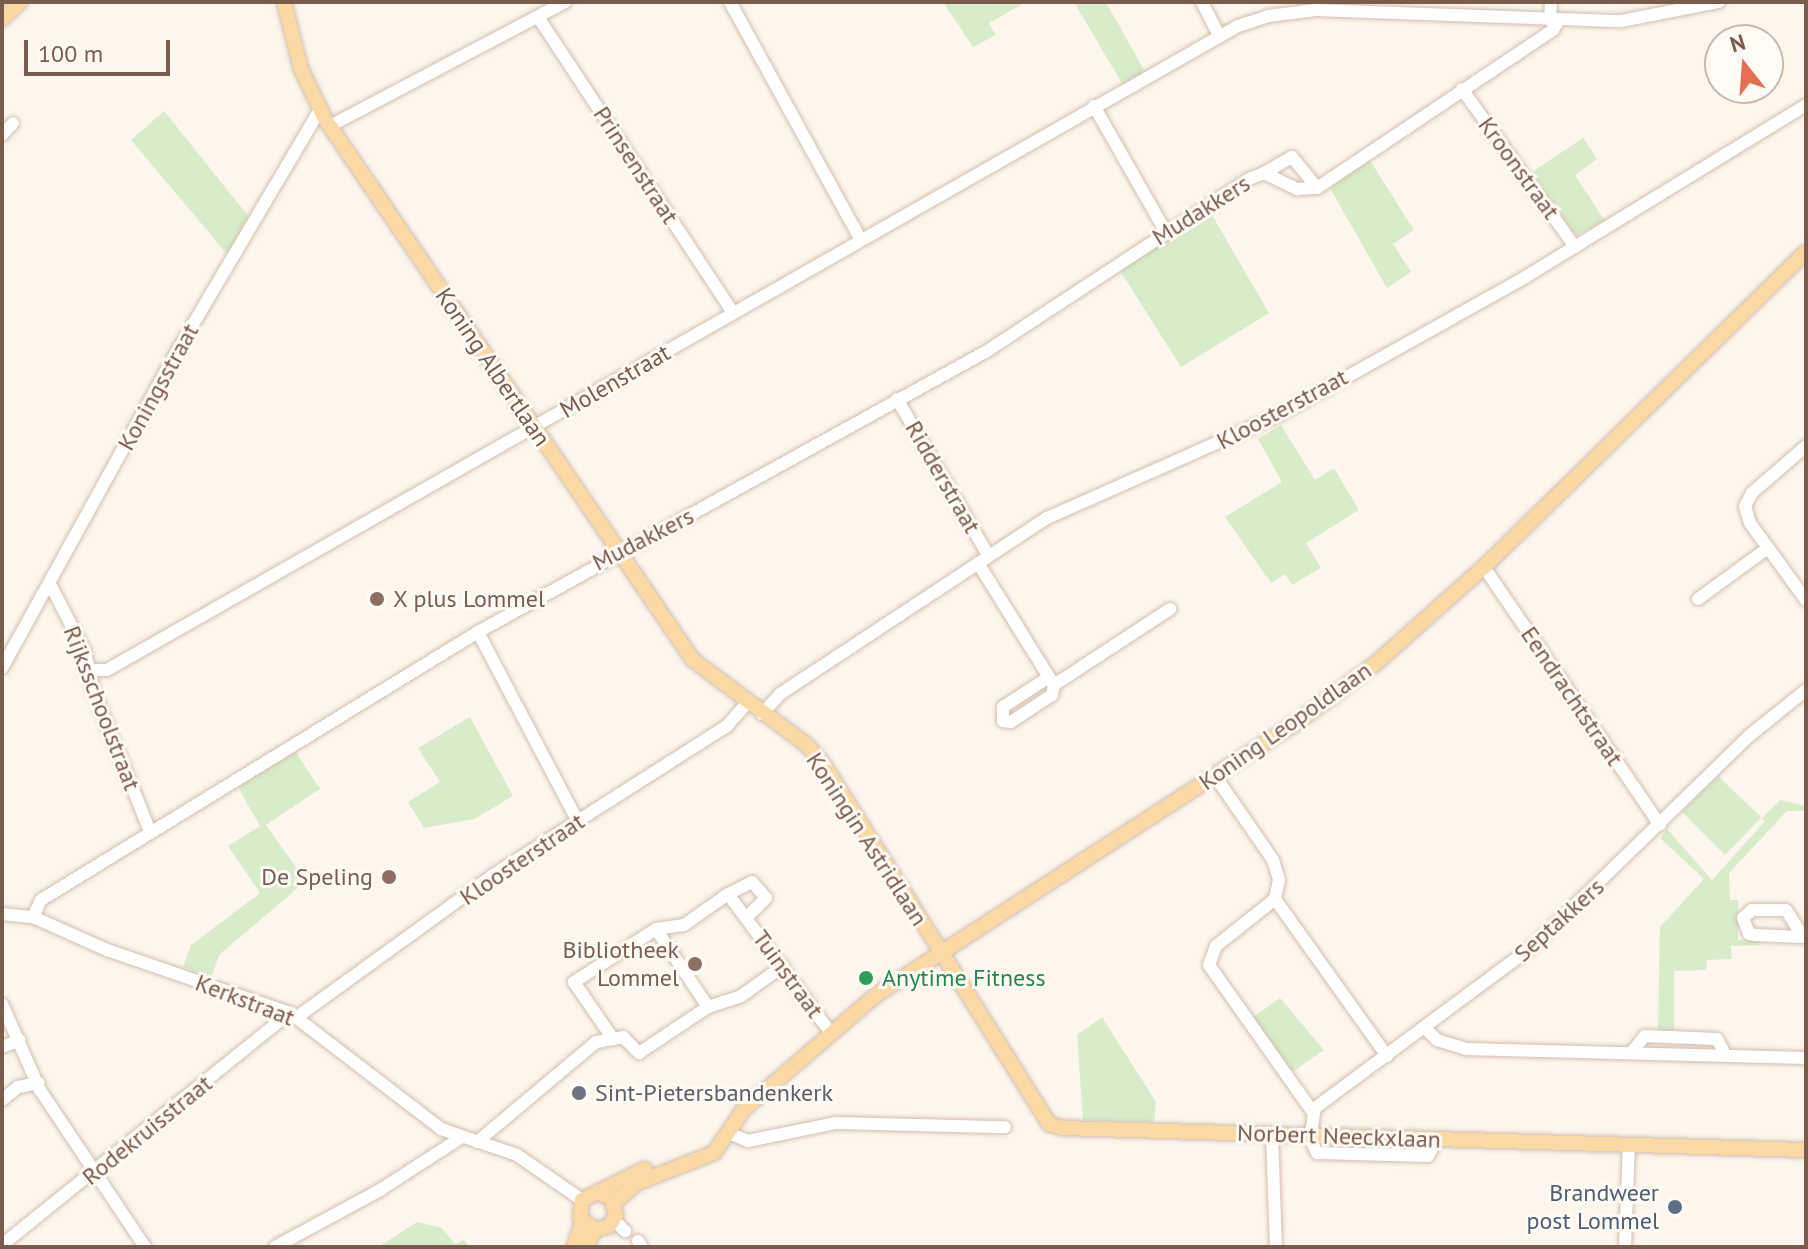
<!DOCTYPE html>
<html>
<head>
<meta charset="utf-8">
<style>
  body { margin:0 }
  #map { position:relative; width:1808px; height:1249px; overflow:hidden; background:#fdf6ec; font-family:"PT Sans",sans-serif }
  div>[style] { position:absolute }
  [style*='--x'] { left:calc(var(--x)*1px); top:calc(var(--y)*1px); width:calc(var(--w)*1px); rotate:calc(var(--a)*1deg) }
  .green>* { inset:0; background:#d8ecc9 }
  .roads { filter:drop-shadow(0 0 2px #d1beb0) drop-shadow(0 0 2px #d1beb0) }
  .minor>* { height:12px; margin:-6px; padding:0 6px; transform-origin:6px; border-radius:6px; background:#fff }
  .major>* { height:14px; margin:-7px; padding:0 7px; transform-origin:7px; border-radius:7px; background:#fbd9a5 }
  .dots>* { width:22px; height:22px; translate:-50% -50%; box-sizing:border-box; border:4px solid #fffaf3; border-radius:50% }
  span { translate:-50% -50%; white-space:nowrap; text-align:center; line-height:1.15; -webkit-text-stroke:6px #fffaf3; paint-order:stroke }
  .street-label { font-size:24px; color:#7a5c4d }
  .education-label { font-size:24px; color:#785e54 }
  .left { translate:0 -50%; text-align:left }
  .right { translate:-100% -50%; text-align:right }
  .leisure-label { font-size:24px; color:#27864d }
  .worship-label { font-size:24px; color:#5b616d }
  .service-label { font-size:24px; color:#4e5e75 }
  .frame { position:absolute; inset:0; border:4px solid #7a5c4d; pointer-events:none }
  .north { position:absolute; left:1704px; top:24px; width:80px; height:80px; box-sizing:border-box; background:#fffaf3; border:2px solid #cabbb1; border-radius:50%; rotate:343deg; font-size:22px; font-weight:700; line-height:32px; text-align:center; color:#7a5c4d }
  .north::after { content:''; display:block; margin:auto; width:28px; height:36px; background:#e76f51; clip-path:polygon(50% 0,100% 100%,50% 72%,0 100%) }
  .scale { position:absolute; left:24px; top:40px; width:146px; height:36px; box-sizing:border-box; border:4px solid #7a5c4d; border-top:0; padding-left:10px; font-size:24px; line-height:28px; white-space:nowrap; color:#7a5c4d; -webkit-text-stroke:6px #fffaf3; paint-order:stroke }
</style>
</head>
<body>
<div id="map">
  <div class="green">
    <div style="clip-path:polygon(943px 2px,1026px 2px,989px 23px,996px 35px,973px 47px)"></div>
    <div style="clip-path:polygon(1074px 2px,1106px 2px,1145px 72px,1123px 85px)"></div>
    <div style="clip-path:polygon(164px 111px,249px 217px,227px 254px,131px 140px)"></div>
    <div style="clip-path:polygon(1583px 138px,1597px 159px,1575px 175px,1605px 221px,1576px 235px,1529px 174px)"></div>
    <div style="clip-path:polygon(1369px 159px,1414px 230px,1393px 244px,1411px 272px,1387px 288px,1330px 188px)"></div>
    <div style="clip-path:polygon(1209px 210px,1269px 313px,1181px 367px,1119px 269px)"></div>
    <div style="clip-path:polygon(1281px 425px,1315px 480px,1334px 468px,1359px 510px,1306px 543px,1321px 568px,1292px 585px,1285px 574px,1271px 583px,1225px 517px,1282px 482px,1258px 439px)"></div>
    <div style="clip-path:polygon(470px 717px,513px 796px,474px 819px,424px 828px,408px 802px,440px 782px,418px 748px)"></div>
    <div style="clip-path:polygon(296px 752px,320px 789px,266px 825px,306px 881px,220px 954px,211px 976px,183px 967px,191px 945px,260px 893px,228px 846px,260px 826px,238px 787px)"></div>
    <div style="clip-path:polygon(1718px 776px,1762px 818px,1780px 800px,1806px 806px,1806px 811px,1787px 811px,1729px 873px,1730px 900px,1738px 900px,1738px 940px,1759px 941px,1759px 945px,1731px 946px,1732px 959px,1707px 960px,1706px 970px,1674px 971px,1674px 1032px,1658px 1032px,1660px 927px,1704px 879px,1660px 838px,1667px 829px,1712px 880px,1765px 821px,1761px 818px,1725px 855px,1682px 812px)"></div>
    <div style="clip-path:polygon(1280px 998px,1324px 1050px,1291px 1073px,1253px 1017px)"></div>
    <div style="clip-path:polygon(1102px 1017px,1156px 1102px,1154px 1122px,1083px 1120px,1077px 1035px)"></div>
    <div style="clip-path:polygon(417px 1222px,442px 1228px,455px 1244px,464px 1240px,469px 1247px,378px 1247px)"></div>
  </div>
  <div class="roads">
    <div class="minor">
      <div style="--x:730;--y:2;--w:272;--a:61.2"></div>
      <div style="--x:1202;--y:2;--w:37;--a:63"></div>
      <div style="--x:538;--y:17;--w:354;--a:56.6"></div>
      <div style="--x:1550;--y:20;--w:18;--a:-87"></div>
      <div style="--x:1462;--y:89;--w:194;--a:54.4"></div>
      <div style="--x:1094;--y:106;--w:145;--a:60.3"></div>
      <div style="--x:330;--y:126;--w:266;--a:-27.8"></div>
      <div style="--x:2;--y:135;--w:16;--a:-47"></div>
      <div style="--x:1264;--y:173;--w:32;--a:-30"></div>
      <div style="--x:1292;--y:157;--w:40;--a:51"></div>
      <div style="--x:897;--y:399;--w:181;--a:59.7"></div>
      <div style="--x:1806;--y:446;--w:72;--a:139"></div>
      <div style="--x:1752;--y:493;--w:15;--a:118"></div>
      <div style="--x:1745;--y:506;--w:18;--a:74"></div>
      <div style="--x:1750;--y:523;--w:95;--a:54"></div>
      <div style="--x:978;--y:563;--w:144;--a:58.1"></div>
      <div style="--x:1054;--y:685;--w:139;--a:-33.2"></div>
      <div style="--x:1484;--y:567;--w:312;--a:55.7"></div>
      <div style="--x:51;--y:586;--w:74;--a:62.7"></div>
      <div style="--x:85;--y:652;--w:41;--a:77.3"></div>
      <div style="--x:94;--y:692;--w:150;--a:68.1"></div>
      <div style="--x:1698;--y:599;--w:87;--a:-36.1"></div>
      <div style="--x:478;--y:632;--w:215;--a:62.2"></div>
      <div style="--x:2;--y:668;--w:366;--a:-61.1"></div>
      <div style="--x:179;--y:348;--w:277;--a:-59.4"></div>
      <div style="--x:92;--y:670;--w:15;--a:0"></div>
      <div style="--x:107;--y:670;--w:1301;--a:-29.66"></div>
      <div style="--x:1238;--y:26;--w:32;--a:-18"></div>
      <div style="--x:1268;--y:16;--w:48;--a:-7.1"></div>
      <div style="--x:1316;--y:10;--w:305;--a:2.1"></div>
      <div style="--x:1621;--y:21;--w:100;--a:-11"></div>
      <div style="--x:1049;--y:677;--w:55;--a:146.9"></div>
      <div style="--x:1003;--y:707;--w:14;--a:90"></div>
      <div style="--x:1003;--y:721;--w:8;--a:7"></div>
      <div style="--x:1011;--y:722;--w:49;--a:-33.4"></div>
      <div style="--x:1052;--y:695;--w:10;--a:-79"></div>
      <div style="--x:762;--y:714;--w:27;--a:-48"></div>
      <div style="--x:780;--y:694;--w:320;--a:-33.4"></div>
      <div style="--x:1047;--y:518;--w:252;--a:-23.9"></div>
      <div style="--x:1277;--y:416;--w:287;--a:-29.2"></div>
      <div style="--x:1527;--y:276;--w:327;--a:-31.5"></div>
      <div style="--x:1215;--y:776;--w:102;--a:55.4"></div>
      <div style="--x:1273;--y:860;--w:21;--a:73"></div>
      <div style="--x:1279;--y:880;--w:19;--a:102"></div>
      <div style="--x:1275;--y:899;--w:75;--a:141.5"></div>
      <div style="--x:1216;--y:946;--w:20;--a:110"></div>
      <div style="--x:1209;--y:965;--w:179;--a:54.8"></div>
      <div style="--x:728;--y:894;--w:54;--a:144.8"></div>
      <div style="--x:684;--y:925;--w:28;--a:172"></div>
      <div style="--x:656;--y:929;--w:98;--a:147.1"></div>
      <div style="--x:574;--y:982;--w:69;--a:55.6"></div>
      <div style="--x:613;--y:1039;--w:10;--a:-11"></div>
      <div style="--x:623;--y:1037;--w:23;--a:45"></div>
      <div style="--x:639;--y:1053;--w:83;--a:-33.7"></div>
      <div style="--x:708;--y:1007;--w:35;--a:-18"></div>
      <div style="--x:741;--y:996;--w:52;--a:-35.5"></div>
      <div style="--x:1275;--y:899;--w:193;--a:54.5"></div>
      <div style="--x:2;--y:914;--w:31;--a:6"></div>
      <div style="--x:33;--y:917;--w:81;--a:24"></div>
      <div style="--x:107;--y:950;--w:194;--a:19"></div>
      <div style="--x:290;--y:1013;--w:190;--a:37.5"></div>
      <div style="--x:441;--y:1129;--w:80;--a:18.9"></div>
      <div style="--x:517;--y:1155;--w:79;--a:34.7"></div>
      <div style="--x:33;--y:917;--w:19;--a:-65"></div>
      <div style="--x:41;--y:900;--w:513;--a:-31.52"></div>
      <div style="--x:478;--y:632;--w:581;--a:-28.9"></div>
      <div style="--x:987;--y:351;--w:313;--a:-33.3"></div>
      <div style="--x:1249;--y:179;--w:16;--a:-22"></div>
      <div style="--x:1264;--y:173;--w:37;--a:26"></div>
      <div style="--x:1297;--y:189;--w:20;--a:-3"></div>
      <div style="--x:1317;--y:188;--w:284;--a:-33.8"></div>
      <div style="--x:1553;--y:30;--w:10;--a:-61"></div>
      <div style="--x:747;--y:917;--w:27;--a:-45"></div>
      <div style="--x:766;--y:898;--w:21;--a:-131"></div>
      <div style="--x:752;--y:882;--w:27;--a:153"></div>
      <div style="--x:728;--y:894;--w:172;--a:53.5"></div>
      <div style="--x:656;--y:929;--w:94;--a:56.3"></div>
      <div style="--x:1803;--y:937;--w:32;--a:-122"></div>
      <div style="--x:1786;--y:910;--w:34;--a:180"></div>
      <div style="--x:1752;--y:910;--w:12;--a:138"></div>
      <div style="--x:1743;--y:918;--w:17;--a:69"></div>
      <div style="--x:1749;--y:934;--w:7;--a:8"></div>
      <div style="--x:1756;--y:935;--w:47;--a:2.4"></div>
      <div style="--x:1803;--y:937;--w:3;--a:0"></div>
      <div style="--x:2;--y:1004;--w:94;--a:66.2"></div>
      <div style="--x:40;--y:1090;--w:189;--a:56.2"></div>
      <div style="--x:297;--y:1017;--w:242;--a:-35.9"></div>
      <div style="--x:493;--y:875;--w:277;--a:-32.5"></div>
      <div style="--x:727;--y:726;--w:30;--a:-49"></div>
      <div style="--x:1425;--y:1028;--w:17;--a:45"></div>
      <div style="--x:1437;--y:1040;--w:30;--a:17"></div>
      <div style="--x:1466;--y:1049;--w:340;--a:1.5"></div>
      <div style="--x:2;--y:1047;--w:19;--a:-21"></div>
      <div style="--x:1631;--y:1053;--w:22;--a:-51"></div>
      <div style="--x:1645;--y:1036;--w:72;--a:2.4"></div>
      <div style="--x:1717;--y:1039;--w:19;--a:62"></div>
      <div style="--x:2;--y:1100;--w:21;--a:-39"></div>
      <div style="--x:18;--y:1087;--w:21;--a:-11"></div>
      <div style="--x:729;--y:1133;--w:21;--a:23"></div>
      <div style="--x:748;--y:1141;--w:90;--a:-11.6"></div>
      <div style="--x:836;--y:1123;--w:169;--a:1.4"></div>
      <div style="--x:1272;--y:1134;--w:113;--a:88"></div>
      <div style="--x:1308;--y:1135;--w:20;--a:63"></div>
      <div style="--x:1317;--y:1153;--w:111;--a:1.5"></div>
      <div style="--x:1428;--y:1156;--w:19;--a:-62"></div>
      <div style="--x:1311;--y:1135;--w:27;--a:-82"></div>
      <div style="--x:1315;--y:1108;--w:272;--a:-36.6"></div>
      <div style="--x:1533;--y:946;--w:301;--a:-44.2"></div>
      <div style="--x:1749;--y:736;--w:73;--a:-38.9"></div>
      <div style="--x:477;--y:1142;--w:155;--a:-40"></div>
      <div style="--x:596;--y:1042;--w:17;--a:-10"></div>
      <div style="--x:614;--y:1220;--w:16;--a:45"></div>
      <div style="--x:638;--y:1241;--w:7;--a:56"></div>
      <div style="--x:2;--y:1245;--w:370;--a:-38.9"></div>
      <div style="--x:275;--y:1247;--w:119;--a:-28.5"></div>
      <div style="--x:380;--y:1190;--w:98;--a:-32.9"></div>
      <div style="--x:1625;--y:1247;--w:102;--a:-87.8"></div>
    </div>
    <div class="major">
      <div style="--x:284;--y:2;--w:69;--a:75.8"></div>
      <div style="--x:301;--y:69;--w:55;--a:64.4"></div>
      <div style="--x:325;--y:119;--w:654;--a:55.78"></div>
      <div style="--x:693;--y:660;--w:142;--a:36.7"></div>
      <div style="--x:807;--y:745;--w:26;--a:50"></div>
      <div style="--x:824;--y:765;--w:424;--a:57.9"></div>
      <div style="--x:1049;--y:1124;--w:15;--a:16"></div>
      <div style="--x:1063;--y:1128;--w:743;--a:1.7"></div>
      <div style="--x:2;--y:19;--w:25;--a:-43"></div>
      <div style="--x:599;--y:1193;--w:13;--a:23"></div>
      <div style="--x:611;--y:1198;--w:18;--a:74"></div>
      <div style="--x:616;--y:1215;--w:13;--a:122"></div>
      <div style="--x:609;--y:1226;--w:15;--a:164"></div>
      <div style="--x:595;--y:1230;--w:19;--a:-141"></div>
      <div style="--x:580;--y:1218;--w:18;--a:-84"></div>
      <div style="--x:582;--y:1200;--w:70;--a:-26.2"></div>
      <div style="--x:614;--y:1203;--w:30;--a:-41"></div>
      <div style="--x:637;--y:1183;--w:83;--a:-21.3"></div>
      <div style="--x:714;--y:1153;--w:53;--a:-55.7"></div>
      <div style="--x:744;--y:1109;--w:174;--a:-40.8"></div>
      <div style="--x:876;--y:995;--w:508;--a:-32.94"></div>
      <div style="--x:1302;--y:719;--w:91;--a:-37"></div>
      <div style="--x:1375;--y:664;--w:146;--a:-41.7"></div>
      <div style="--x:1484;--y:567;--w:450;--a:-44.4"></div>
      <div style="--x:574;--y:1247;--w:26;--a:-72"></div>
      <div style="--x:585;--y:1247;--w:20;--a:-60"></div>
    </div>
  </div>
  <div class="dots">
    <div style="left:377px;top:599px;background:#8d6e63"></div>
    <div style="left:389px;top:877px;background:#8d6e63"></div>
    <div style="left:695px;top:964px;background:#8d6e63"></div>
    <div style="left:866px;top:978px;background:#2e9e5b"></div>
    <div style="left:579px;top:1093px;background:#6b7280"></div>
    <div style="left:1675px;top:1207px;background:#5c6f8a"></div>
  </div>
  <div class="street-label">
    <span style="left:636px;top:165px;rotate:57deg">Prinsenstraat</span>
    <span style="left:1519px;top:168px;rotate:54deg">Kroonstraat</span>
    <span style="left:1201px;top:210px;rotate:-32deg">Mudakkers</span>
    <span style="left:493px;top:367px;rotate:56deg">Koning Albertlaan</span>
    <span style="left:615px;top:381px;rotate:-30deg">Molenstraat</span>
    <span style="left:158px;top:387px;rotate:-61deg">Koningsstraat</span>
    <span style="left:1282px;top:409px;rotate:-28deg">Kloosterstraat</span>
    <span style="left:943px;top:477px;rotate:60deg">Ridderstraat</span>
    <span style="left:643px;top:539px;rotate:-27deg">Mudakkers</span>
    <span style="left:1572px;top:696px;rotate:56deg">Eendrachtstraat</span>
    <span style="left:102px;top:708px;rotate:69deg">Rijksschoolstraat</span>
    <span style="left:1285px;top:726px;rotate:-35deg">Koning Leopoldlaan</span>
    <span style="left:867px;top:839px;rotate:57deg">Koningin Astridlaan</span>
    <span style="left:522px;top:859px;rotate:-34deg">Kloosterstraat</span>
    <span style="left:1559px;top:920px;rotate:-42deg">Septakkers</span>
    <span style="left:788px;top:974px;rotate:54deg">Tuinstraat</span>
    <span style="left:245px;top:1000px;rotate:21deg">Kerkstraat</span>
    <span style="left:147px;top:1130px;rotate:-39deg">Rodekruisstraat</span>
    <span style="left:1339px;top:1136px;rotate:2deg">Norbert Neeckxlaan</span>
  </div>
  <div class="education-label">
    <span class="left" style="left:393px;top:599px">X plus Lommel</span>
    <span class="right" style="left:373px;top:877px">De Speling</span>
    <span class="right" style="left:679px;top:964px">Bibliotheek<br>Lommel</span>
  </div>
  <div class="leisure-label">
    <span class="left" style="left:882px;top:978px">Anytime Fitness</span>
  </div>
  <div class="worship-label">
    <span class="left" style="left:595px;top:1093px">Sint-Pietersbandenkerk</span>
  </div>
  <div class="service-label">
    <span class="right" style="left:1659px;top:1207px">Brandweer<br>post Lommel</span>
  </div>
  <div class="frame"></div>
  <div class="north">N</div>
  <div class="scale">100 m</div>
</div>
</body>
</html>
